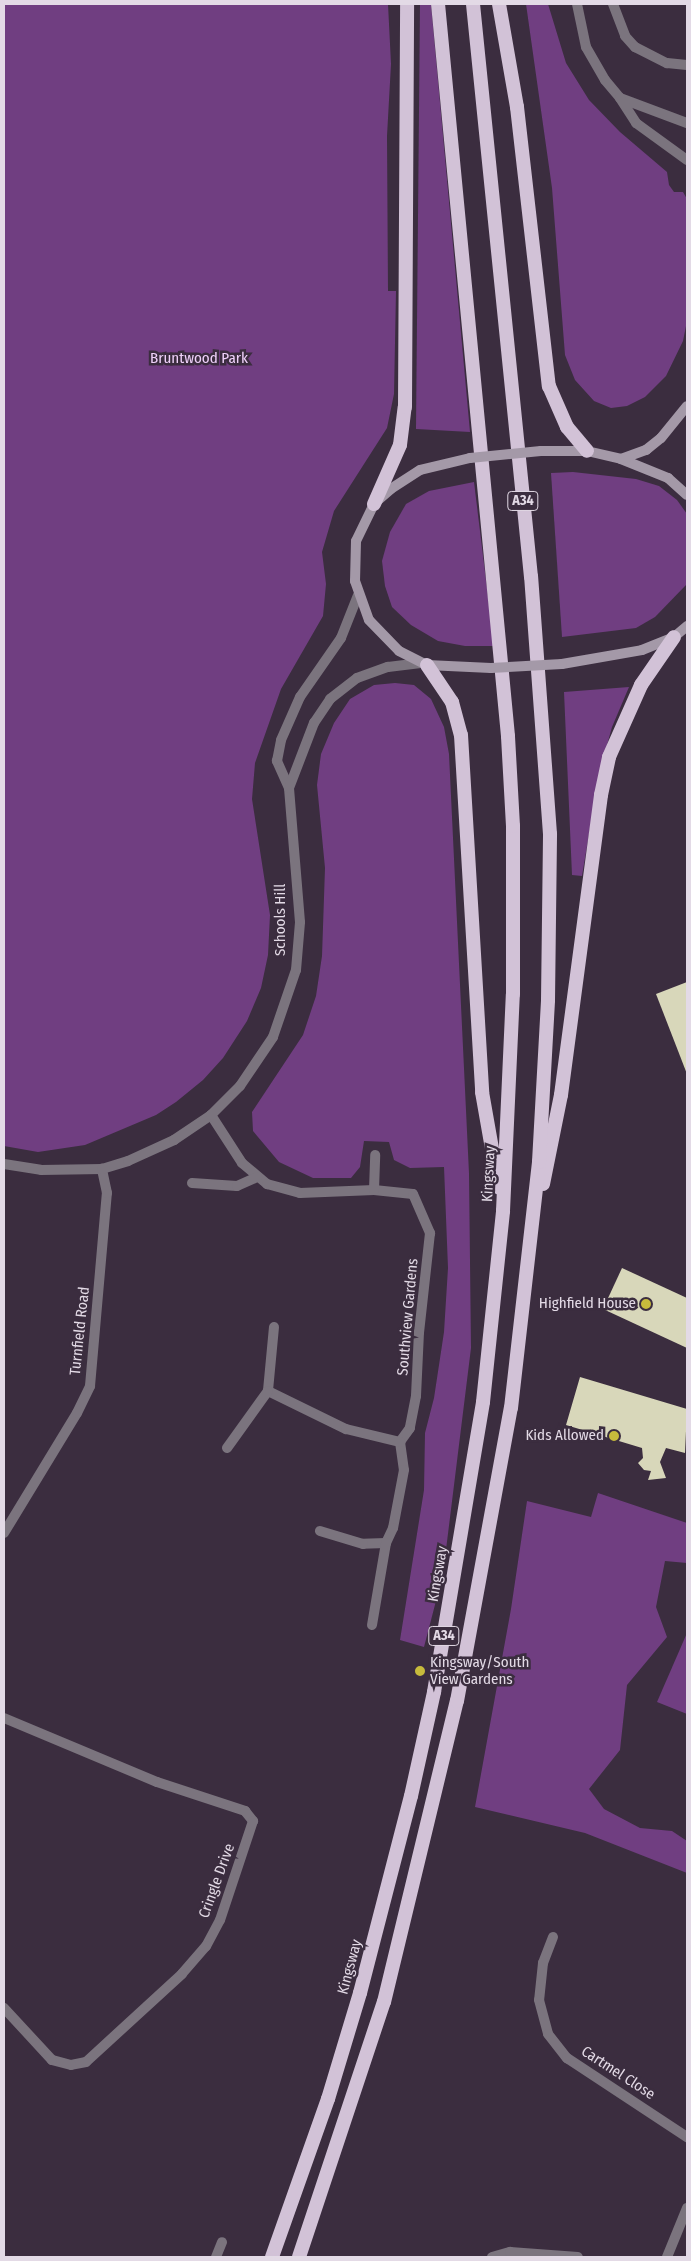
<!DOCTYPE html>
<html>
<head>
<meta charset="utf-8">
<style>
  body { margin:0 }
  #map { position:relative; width:691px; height:2261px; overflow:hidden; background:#3b2d3f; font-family:"Fira Sans Condensed",sans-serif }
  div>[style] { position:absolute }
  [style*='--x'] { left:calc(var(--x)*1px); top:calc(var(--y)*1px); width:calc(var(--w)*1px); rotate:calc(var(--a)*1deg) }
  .green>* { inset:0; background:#703e81 }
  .building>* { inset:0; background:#d8d7ba }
  .minor>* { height:10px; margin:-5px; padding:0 5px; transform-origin:5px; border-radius:5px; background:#7b747e }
  .tertiary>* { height:10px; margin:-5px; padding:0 5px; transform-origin:5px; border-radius:5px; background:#7b747e }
  .secondary>* { height:10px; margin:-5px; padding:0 5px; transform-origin:5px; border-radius:5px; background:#a499a8 }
  .trunk>* { height:14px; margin:-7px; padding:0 7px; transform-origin:7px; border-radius:7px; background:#d2c2d7 }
  .secondary-bridge>* { height:10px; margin:-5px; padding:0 5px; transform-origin:5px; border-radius:5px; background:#a499a8 }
  .dots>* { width:14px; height:14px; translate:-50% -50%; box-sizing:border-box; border:2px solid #3b2d3f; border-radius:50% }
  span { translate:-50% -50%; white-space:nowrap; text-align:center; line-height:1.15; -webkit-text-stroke:5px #3b2d3f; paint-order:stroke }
  .shield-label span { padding:1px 4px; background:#3b2d3f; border:1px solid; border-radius:4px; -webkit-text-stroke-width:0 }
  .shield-label { font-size:14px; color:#e3dae6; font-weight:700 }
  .park-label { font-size:15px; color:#efd1fa }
  .street-label { font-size:15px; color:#e3dae6 }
  .poi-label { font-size:15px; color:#e3dae6 }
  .right { translate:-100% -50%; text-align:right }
  .left { translate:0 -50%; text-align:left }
  .frame { position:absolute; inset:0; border:5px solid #e3dae6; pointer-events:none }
</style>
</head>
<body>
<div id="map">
  <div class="green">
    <div style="clip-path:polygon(4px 4px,388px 4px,391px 64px,387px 136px,388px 291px,396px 291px,394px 394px,387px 428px,334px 511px,322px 552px,326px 584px,323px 616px,281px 689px,255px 763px,252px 799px,270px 915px,268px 955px,261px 988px,247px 1021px,223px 1058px,203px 1080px,176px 1102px,156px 1115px,85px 1145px,38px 1152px,4px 1146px)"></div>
    <div style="clip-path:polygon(420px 4px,431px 4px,470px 432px,416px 429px)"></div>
    <div style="clip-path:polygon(526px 4px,548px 4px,566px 63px,589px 100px,620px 132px,667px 172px,669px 185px,674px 192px,683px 192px,687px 199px,687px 321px,683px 341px,666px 376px,645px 397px,627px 406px,611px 408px,594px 401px,575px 380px,565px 355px,552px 188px)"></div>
    <div style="clip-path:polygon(573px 472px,636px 479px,659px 486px,677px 500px,687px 514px,687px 584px,655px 617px,636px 628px,562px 637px,551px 473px)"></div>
    <div style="clip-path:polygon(474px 482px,494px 646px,465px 646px,438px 641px,411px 625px,392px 607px,385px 586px,382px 561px,390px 532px,406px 504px,429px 491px)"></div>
    <div style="clip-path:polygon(395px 683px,414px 685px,431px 699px,444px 727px,449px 754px,469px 1173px,471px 1348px,443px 1574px,424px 1647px,400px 1640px,424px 1490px,425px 1433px,434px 1398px,444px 1332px,448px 1268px,444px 1167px,410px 1168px,394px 1160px,389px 1142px,364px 1141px,360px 1167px,351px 1178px,313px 1178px,279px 1162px,253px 1131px,252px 1112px,303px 1035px,316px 996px,322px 956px,325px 868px,317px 785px,321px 754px,334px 723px,350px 699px,374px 685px)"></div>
    <div style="clip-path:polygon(629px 687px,612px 727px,599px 774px,582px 876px,572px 875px,564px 692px)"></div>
    <div style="clip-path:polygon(598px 1493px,687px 1523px,687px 1563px,665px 1561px,656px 1607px,667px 1637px,627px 1685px,620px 1750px,589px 1789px,604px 1809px,640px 1828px,672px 1831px,687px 1841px,687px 1873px,585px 1833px,475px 1807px,511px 1609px,527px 1501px,591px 1517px)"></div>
    <div style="clip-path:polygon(687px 1633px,687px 1714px,657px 1702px)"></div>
  </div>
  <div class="building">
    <div style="clip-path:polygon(687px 982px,687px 1074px,656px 994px)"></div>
    <div style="clip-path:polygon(622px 1268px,687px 1298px,687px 1348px,603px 1309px)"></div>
    <div style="clip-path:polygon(580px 1377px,687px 1409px,685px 1453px,666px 1448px,660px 1462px,666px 1478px,648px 1480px,651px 1471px,644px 1470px,638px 1463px,643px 1458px,642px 1448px,566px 1425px)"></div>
  </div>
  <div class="minor">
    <div style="--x:577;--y:4;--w:44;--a:78.2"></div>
    <div style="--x:586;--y:47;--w:38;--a:60"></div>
    <div style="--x:605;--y:80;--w:23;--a:50"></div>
    <div style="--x:620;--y:98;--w:72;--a:20.5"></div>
    <div style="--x:613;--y:4;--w:34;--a:69"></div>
    <div style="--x:625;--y:36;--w:15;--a:48"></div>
    <div style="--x:635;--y:47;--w:36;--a:27"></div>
    <div style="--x:667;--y:63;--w:20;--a:6"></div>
    <div style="--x:620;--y:98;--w:30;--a:57"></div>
    <div style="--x:636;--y:123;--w:63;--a:36"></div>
    <div style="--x:211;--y:1115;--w:57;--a:57.1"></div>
    <div style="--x:242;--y:1163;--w:33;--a:40"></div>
    <div style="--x:267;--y:1184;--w:34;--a:15"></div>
    <div style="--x:300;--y:1193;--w:74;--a:-2.3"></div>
    <div style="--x:374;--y:1190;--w:39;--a:6"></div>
    <div style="--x:413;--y:1194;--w:43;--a:66.4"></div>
    <div style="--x:430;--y:1233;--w:100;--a:96.3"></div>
    <div style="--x:419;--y:1332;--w:64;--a:92.7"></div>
    <div style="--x:416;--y:1396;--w:33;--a:101"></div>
    <div style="--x:410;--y:1428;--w:17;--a:126"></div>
    <div style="--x:400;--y:1442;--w:28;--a:82"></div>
    <div style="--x:404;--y:1470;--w:59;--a:100.7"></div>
    <div style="--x:393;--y:1528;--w:17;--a:115"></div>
    <div style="--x:386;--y:1543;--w:23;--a:178"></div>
    <div style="--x:363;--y:1544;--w:45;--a:-163.2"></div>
    <div style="--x:192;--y:1183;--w:45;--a:3.8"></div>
    <div style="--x:237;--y:1186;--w:22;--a:-24"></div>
    <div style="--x:374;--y:1190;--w:35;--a:-88"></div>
    <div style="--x:274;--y:1327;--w:64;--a:95.4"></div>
    <div style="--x:268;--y:1391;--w:87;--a:26"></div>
    <div style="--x:346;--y:1429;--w:56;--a:13.5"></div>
    <div style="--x:227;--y:1448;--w:70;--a:-54.3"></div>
    <div style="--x:4;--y:1533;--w:140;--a:-58.7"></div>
    <div style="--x:77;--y:1413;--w:30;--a:-64"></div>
    <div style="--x:90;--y:1386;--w:194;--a:-85"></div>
    <div style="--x:107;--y:1193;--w:25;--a:-102"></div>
    <div style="--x:372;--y:1625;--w:83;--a:-80.3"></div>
    <div style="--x:4;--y:1718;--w:166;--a:22.7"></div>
    <div style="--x:157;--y:1782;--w:93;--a:18.2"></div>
    <div style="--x:245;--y:1811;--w:13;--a:51"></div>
    <div style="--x:253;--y:1821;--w:104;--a:108.4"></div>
    <div style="--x:220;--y:1920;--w:30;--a:118"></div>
    <div style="--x:206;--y:1946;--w:37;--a:131"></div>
    <div style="--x:182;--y:1974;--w:130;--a:137.5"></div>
    <div style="--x:86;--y:2062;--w:15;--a:169"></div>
    <div style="--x:71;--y:2065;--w:20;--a:-165"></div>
    <div style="--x:52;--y:2060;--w:71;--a:-132.7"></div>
    <div style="--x:553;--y:1937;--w:28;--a:111"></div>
    <div style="--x:543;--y:1963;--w:37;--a:96"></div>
    <div style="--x:539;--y:2000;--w:35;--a:75"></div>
    <div style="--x:548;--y:2034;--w:31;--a:52"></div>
    <div style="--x:567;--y:2058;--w:144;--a:33.4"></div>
    <div style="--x:216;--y:2257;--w:16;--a:-68"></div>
    <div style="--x:492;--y:2257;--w:19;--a:-16"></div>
    <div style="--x:510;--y:2252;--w:68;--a:4.2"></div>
    <div style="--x:667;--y:2257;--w:53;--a:-67.8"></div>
  </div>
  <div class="tertiary">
    <div style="--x:289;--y:788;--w:30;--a:-114"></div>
    <div style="--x:277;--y:761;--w:21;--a:-79"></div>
    <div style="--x:281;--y:740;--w:47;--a:-66.2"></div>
    <div style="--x:300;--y:697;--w:72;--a:-55.2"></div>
    <div style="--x:341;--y:638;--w:46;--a:-68.4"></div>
    <div style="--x:4;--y:1164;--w:37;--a:9"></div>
    <div style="--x:41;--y:1170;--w:61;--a:-0.9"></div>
    <div style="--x:102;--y:1169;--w:27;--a:-17"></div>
    <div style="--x:128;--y:1161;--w:51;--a:-24.5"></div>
    <div style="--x:174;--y:1140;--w:45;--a:-34"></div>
    <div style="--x:211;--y:1115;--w:41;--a:-45"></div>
    <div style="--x:240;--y:1086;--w:59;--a:-56"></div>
    <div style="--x:273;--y:1037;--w:71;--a:-71.1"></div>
    <div style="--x:296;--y:970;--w:48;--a:-85.2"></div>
    <div style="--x:300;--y:922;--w:134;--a:-94.7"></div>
    <div style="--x:289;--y:788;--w:70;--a:-69"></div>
    <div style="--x:314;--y:723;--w:29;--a:-56"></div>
    <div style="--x:330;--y:699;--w:34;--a:-38"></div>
    <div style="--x:357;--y:678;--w:33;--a:-20"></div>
    <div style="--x:388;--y:667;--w:33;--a:-7"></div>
  </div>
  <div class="secondary">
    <div style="--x:541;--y:451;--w:46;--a:0"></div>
    <div style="--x:587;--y:451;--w:35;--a:13"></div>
    <div style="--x:621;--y:459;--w:51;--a:22"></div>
    <div style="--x:668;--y:478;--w:25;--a:42"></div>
    <div style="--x:470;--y:458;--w:51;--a:166.5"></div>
    <div style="--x:420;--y:470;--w:35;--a:147"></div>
    <div style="--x:391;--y:489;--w:23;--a:139"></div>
    <div style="--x:374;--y:504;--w:41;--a:115.9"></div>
    <div style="--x:356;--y:541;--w:40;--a:91.4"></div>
    <div style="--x:355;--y:581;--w:41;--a:70.3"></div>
    <div style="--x:369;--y:620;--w:43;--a:45.9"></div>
    <div style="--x:399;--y:651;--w:31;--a:27"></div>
    <div style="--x:427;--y:665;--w:64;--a:2.7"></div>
    <div style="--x:621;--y:459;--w:27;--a:-20"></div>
    <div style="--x:646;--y:450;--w:19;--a:-39"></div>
    <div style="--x:661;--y:438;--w:41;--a:-50.9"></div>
    <div style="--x:562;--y:664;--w:81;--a:-9.9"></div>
    <div style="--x:642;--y:650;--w:35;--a:-22"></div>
    <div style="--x:674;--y:637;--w:17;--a:-40"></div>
  </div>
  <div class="trunk">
    <div style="--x:499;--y:4;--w:105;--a:80.1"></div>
    <div style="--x:517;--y:107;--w:281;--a:83.5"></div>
    <div style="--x:549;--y:386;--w:45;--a:66.3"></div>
    <div style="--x:567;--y:427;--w:31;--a:50"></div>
    <div style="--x:374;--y:504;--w:64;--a:-66.2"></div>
    <div style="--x:400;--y:445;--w:38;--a:-83"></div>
    <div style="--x:405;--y:407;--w:403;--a:-89.7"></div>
    <div style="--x:427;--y:665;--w:45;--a:56"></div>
    <div style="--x:452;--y:702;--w:34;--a:75"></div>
    <div style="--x:461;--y:735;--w:358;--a:86.6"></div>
    <div style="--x:482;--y:1092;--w:97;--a:80"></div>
    <div style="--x:543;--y:1184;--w:91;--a:-78.6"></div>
    <div style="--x:561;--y:1095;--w:303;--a:-82.4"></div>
    <div style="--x:601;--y:795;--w:39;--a:-78"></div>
    <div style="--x:609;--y:757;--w:79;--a:-66"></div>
    <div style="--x:641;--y:685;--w:58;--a:-55.5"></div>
    <div style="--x:272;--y:2257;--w:168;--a:-70.5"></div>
    <div style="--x:328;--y:2099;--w:111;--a:-73.2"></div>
    <div style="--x:360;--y:1993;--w:203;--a:-75.5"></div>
    <div style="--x:411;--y:1796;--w:107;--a:-77.5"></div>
    <div style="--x:434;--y:1692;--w:294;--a:-80.4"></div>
    <div style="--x:483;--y:1402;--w:192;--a:-84"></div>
    <div style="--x:503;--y:1211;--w:217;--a:-87.4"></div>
    <div style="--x:513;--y:994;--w:168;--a:-90"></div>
    <div style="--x:513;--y:826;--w:90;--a:-93.2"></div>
    <div style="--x:508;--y:736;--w:735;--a:-95.46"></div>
    <div style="--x:299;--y:2257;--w:269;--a:-71.6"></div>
    <div style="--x:384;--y:2002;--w:310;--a:-76.4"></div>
    <div style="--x:457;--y:1701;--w:298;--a:-79.6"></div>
    <div style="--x:511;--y:1408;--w:248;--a:-83.5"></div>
    <div style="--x:539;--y:1162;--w:162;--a:-86.8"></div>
    <div style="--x:548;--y:1000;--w:166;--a:-89.3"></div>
    <div style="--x:550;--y:834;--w:258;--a:-94.2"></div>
    <div style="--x:531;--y:577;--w:576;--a:-95.78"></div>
  </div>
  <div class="secondary-bridge">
    <div style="--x:470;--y:458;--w:71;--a:-5.6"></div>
    <div style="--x:491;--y:668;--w:71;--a:-3.2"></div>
  </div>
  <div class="dots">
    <div style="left:646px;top:1304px;background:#c7bb3c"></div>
    <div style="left:614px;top:1436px;background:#c7bb3c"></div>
    <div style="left:420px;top:1671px;background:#c7bb3c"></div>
  </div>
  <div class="shield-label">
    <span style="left:523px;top:501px">A34</span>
    <span style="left:444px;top:1636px">A34</span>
  </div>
  <div class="park-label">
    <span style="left:199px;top:359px">Bruntwood Park</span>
  </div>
  <div class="street-label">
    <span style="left:281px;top:920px;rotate:-90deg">Schools Hill</span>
    <span style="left:489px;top:1174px;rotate:-87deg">Kingsway</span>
    <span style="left:408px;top:1317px;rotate:-85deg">Southview Gardens</span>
    <span style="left:80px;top:1331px;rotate:-84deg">Turnfield Road</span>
    <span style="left:438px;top:1574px;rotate:-80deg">Kingsway</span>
    <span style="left:217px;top:1881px;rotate:-70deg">Cringle Drive</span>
    <span style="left:350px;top:1967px;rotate:-75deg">Kingsway</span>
    <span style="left:618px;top:2073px;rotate:33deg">Cartmel Close</span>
  </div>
  <div class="poi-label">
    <span class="right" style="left:636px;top:1304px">Highfield House</span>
    <span class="right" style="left:604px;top:1436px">Kids Allowed</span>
    <span class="left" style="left:430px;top:1671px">Kingsway/South<br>View Gardens</span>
  </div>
  <div class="frame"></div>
</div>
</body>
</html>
